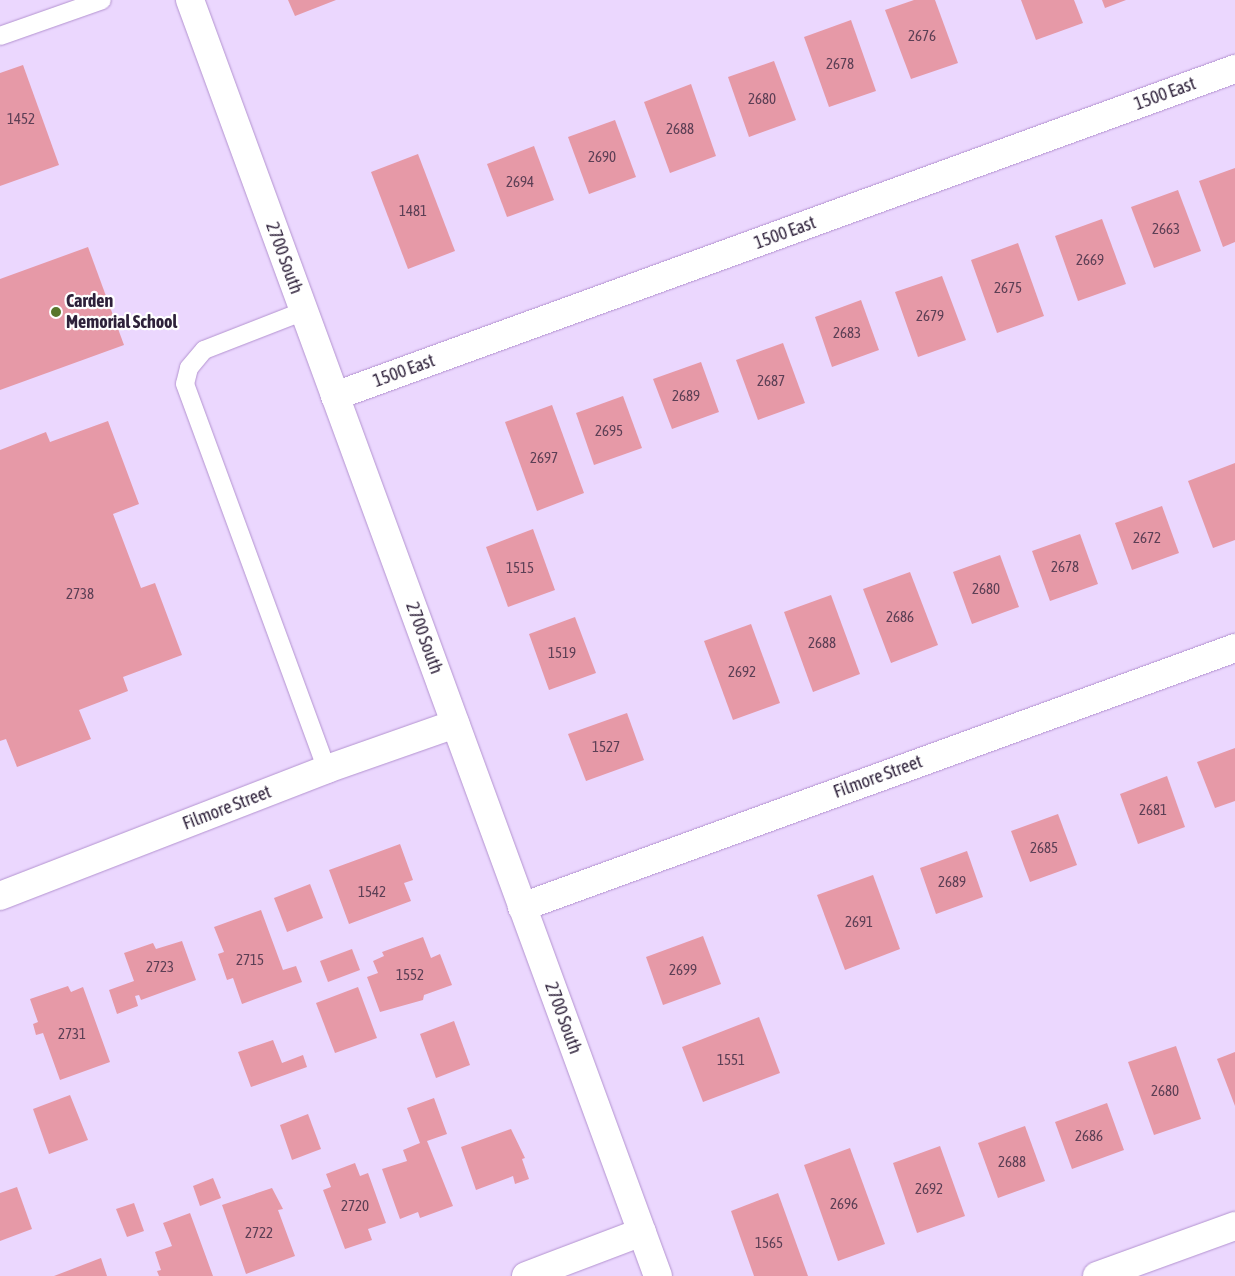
<!DOCTYPE html>
<html>
<head>
<meta charset="utf-8">
<style>
  body { margin:0 }
  #map { position:relative; width:1235px; height:1276px; overflow:hidden; background:#ebd7fe; font-family:"Asap Condensed",sans-serif }
  div>[style] { position:absolute }
  [style*='--x'] { left:calc(var(--x)*1px); top:calc(var(--y)*1px); width:calc(var(--w)*1px); rotate:calc(var(--a)*1deg) }
  .building>* { inset:0; background:#e699a7 }
  .roads { filter:drop-shadow(0 0 1px #b393d0) drop-shadow(0 0 1px #b393d0) }
  .lane>* { height:18px; margin:-9px; padding:0 9px; transform-origin:9px; border-radius:9px; background:#fff }
  .street>* { height:28px; margin:-14px; padding:0 14px; transform-origin:14px; border-radius:14px; background:#fff }
  .secondary>* { height:28px; margin:-14px; padding:0 14px; transform-origin:14px; border-radius:14px; background:#fff }
  .dots>* { width:14px; height:14px; translate:-50% -50%; box-sizing:border-box; border:2px solid #fff; border-radius:50% }
  span { translate:-50% -50%; white-space:nowrap; text-align:center; line-height:1.15; -webkit-text-stroke:4.5px #fff; paint-order:stroke }
  .number-label { font-size:15px; color:#5c3f55 }
  .number-label span { -webkit-text-stroke-width:0 }
  .street-label { font-size:18px; color:#2e213a }
  .poi-label { font-size:18px; color:#2e213a; font-weight:700 }
  .left { translate:0 -50%; text-align:left }
</style>
</head>
<body>
<div id="map">
  <div class="building">
    <div style="clip-path:polygon(288px 0,336px 0,295px 16px)"></div>
    <div style="clip-path:polygon(914px 0,935px 0,958px 63px,911px 79px,885px 10px)"></div>
    <div style="clip-path:polygon(1021px 0,1074px 0,1083px 23px,1036px 40px)"></div>
    <div style="clip-path:polygon(1102px 0,1126px 0,1105px 8px)"></div>
    <div style="clip-path:polygon(851px 20px,876px 91px,829px 107px,804px 37px)"></div>
    <div style="clip-path:polygon(774px 61px,796px 120px,749px 137px,728px 77px)"></div>
    <div style="clip-path:polygon(23px 65px,59px 165px,0 186px,0 73px)"></div>
    <div style="clip-path:polygon(691px 84px,716px 156px,670px 173px,644px 102px)"></div>
    <div style="clip-path:polygon(615px 120px,636px 177px,589px 194px,568px 137px)"></div>
    <div style="clip-path:polygon(534px 146px,554px 200px,507px 217px,487px 164px)"></div>
    <div style="clip-path:polygon(418px 154px,455px 251px,408px 269px,371px 172px)"></div>
    <div style="clip-path:polygon(1235px 168px,1235px 242px,1223px 247px,1199px 181px)"></div>
    <div style="clip-path:polygon(1178px 190px,1201px 251px,1154px 268px,1131px 207px)"></div>
    <div style="clip-path:polygon(1102px 219px,1126px 284px,1078px 301px,1055px 236px)"></div>
    <div style="clip-path:polygon(1018px 243px,1044px 316px,997px 333px,971px 260px)"></div>
    <div style="clip-path:polygon(88px 247px,124px 345px,0 390px,0 279px)"></div>
    <div style="clip-path:polygon(942px 276px,966px 340px,918px 357px,895px 292px)"></div>
    <div style="clip-path:polygon(861px 300px,879px 350px,832px 367px,815px 317px)"></div>
    <div style="clip-path:polygon(783px 343px,805px 403px,758px 420px,736px 360px)"></div>
    <div style="clip-path:polygon(701px 362px,719px 412px,672px 429px,653px 379px)"></div>
    <div style="clip-path:polygon(623px 396px,642px 448px,594px 465px,576px 413px)"></div>
    <div style="clip-path:polygon(552px 405px,584px 493px,537px 511px,505px 422px)"></div>
    <div style="clip-path:polygon(108px 421px,139px 504px,113px 514px,141px 588px,155px 583px,182px 655px,123px 677px,128px 691px,79px 710px,91px 739px,17px 767px,6px 739px,0 741px,0 450px,46px 432px,50px 442px)"></div>
    <div style="clip-path:polygon(1235px 463px,1235px 540px,1213px 548px,1188px 481px)"></div>
    <div style="clip-path:polygon(1162px 506px,1179px 553px,1132px 570px,1115px 523px)"></div>
    <div style="clip-path:polygon(533px 529px,555px 590px,508px 607px,486px 547px)"></div>
    <div style="clip-path:polygon(1080px 534px,1098px 584px,1050px 601px,1032px 551px)"></div>
    <div style="clip-path:polygon(1000px 555px,1019px 607px,972px 624px,953px 572px)"></div>
    <div style="clip-path:polygon(910px 572px,938px 645px,891px 663px,863px 589px)"></div>
    <div style="clip-path:polygon(831px 595px,860px 674px,813px 692px,784px 612px)"></div>
    <div style="clip-path:polygon(575px 617px,596px 673px,549px 690px,529px 634px)"></div>
    <div style="clip-path:polygon(751px 624px,780px 703px,733px 720px,704px 641px)"></div>
    <div style="clip-path:polygon(627px 713px,644px 760px,586px 781px,568px 734px)"></div>
    <div style="clip-path:polygon(1235px 748px,1235px 801px,1215px 808px,1197px 762px)"></div>
    <div style="clip-path:polygon(1167px 776px,1185px 827px,1138px 844px,1120px 794px)"></div>
    <div style="clip-path:polygon(1058px 814px,1077px 865px,1030px 882px,1011px 831px)"></div>
    <div style="clip-path:polygon(400px 844px,413px 880px,404px 883px,411px 901px,349px 924px,329px 870px)"></div>
    <div style="clip-path:polygon(967px 851px,983px 897px,936px 914px,920px 868px)"></div>
    <div style="clip-path:polygon(873px 875px,900px 949px,845px 970px,817px 895px)"></div>
    <div style="clip-path:polygon(310px 884px,323px 918px,287px 932px,274px 898px)"></div>
    <div style="clip-path:polygon(261px 910px,283px 970px,296px 966px,302px 982px,242px 1004px,233px 978px,227px 980px,218px 954px,224px 952px,214px 927px)"></div>
    <div style="clip-path:polygon(703px 936px,721px 984px,663px 1005px,646px 957px)"></div>
    <div style="clip-path:polygon(423px 937px,431px 958px,440px 954px,452px 985px,424px 995px,423px 1000px,380px 1012px,367px 977px,378px 973px,373px 961px,384px 956px,382px 952px)"></div>
    <div style="clip-path:polygon(182px 941px,196px 980px,141px 1000px,139px 995px,135px 996px,138px 1006px,117px 1014px,109px 990px,134px 981px,124px 953px,153px 943px,156px 949px)"></div>
    <div style="clip-path:polygon(352px 949px,360px 970px,328px 982px,320px 961px)"></div>
    <div style="clip-path:polygon(68px 986px,71px 992px,83px 987px,110px 1062px,60px 1080px,43px 1033px,36px 1035px,33px 1024px,38px 1022px,30px 999px)"></div>
    <div style="clip-path:polygon(358px 987px,377px 1038px,335px 1053px,316px 1003px)"></div>
    <div style="clip-path:polygon(759px 1017px,780px 1073px,703px 1102px,682px 1047px)"></div>
    <div style="clip-path:polygon(454px 1021px,470px 1065px,436px 1078px,420px 1034px)"></div>
    <div style="clip-path:polygon(273px 1040px,282px 1063px,303px 1055px,307px 1067px,251px 1087px,238px 1052px)"></div>
    <div style="clip-path:polygon(1176px 1046px,1201px 1119px,1154px 1135px,1128px 1062px)"></div>
    <div style="clip-path:polygon(1235px 1052px,1235px 1106px,1217px 1059px)"></div>
    <div style="clip-path:polygon(70px 1095px,88px 1140px,49px 1154px,33px 1109px)"></div>
    <div style="clip-path:polygon(434px 1098px,447px 1134px,427px 1141px,453px 1206px,420px 1218px,418px 1212px,400px 1219px,382px 1169px,407px 1161px,403px 1150px,420px 1143px,407px 1108px)"></div>
    <div style="clip-path:polygon(1107px 1103px,1124px 1150px,1072px 1169px,1055px 1122px)"></div>
    <div style="clip-path:polygon(308px 1114px,321px 1149px,292px 1160px,280px 1125px)"></div>
    <div style="clip-path:polygon(1025px 1126px,1045px 1181px,998px 1198px,978px 1143px)"></div>
    <div style="clip-path:polygon(511px 1129px,525px 1158px,522px 1159px,529px 1179px,515px 1184px,513px 1176px,476px 1190px,461px 1147px)"></div>
    <div style="clip-path:polygon(940px 1146px,965px 1216px,917px 1233px,893px 1163px)"></div>
    <div style="clip-path:polygon(850px 1148px,885px 1244px,838px 1261px,804px 1165px)"></div>
    <div style="clip-path:polygon(355px 1163px,360px 1176px,368px 1173px,386px 1223px,368px 1229px,372px 1240px,345px 1249px,323px 1190px,331px 1187px,326px 1174px)"></div>
    <div style="clip-path:polygon(213px 1178px,221px 1198px,200px 1206px,193px 1186px)"></div>
    <div style="clip-path:polygon(17px 1187px,32px 1229px,0 1241px,0 1193px)"></div>
    <div style="clip-path:polygon(272px 1188px,283px 1209px,278px 1210px,295px 1256px,246px 1274px,222px 1205px)"></div>
    <div style="clip-path:polygon(778px 1193px,808px 1276px,754px 1276px,731px 1211px)"></div>
    <div style="clip-path:polygon(134px 1203px,144px 1231px,127px 1237px,116px 1209px)"></div>
    <div style="clip-path:polygon(190px 1213px,213px 1276px,159px 1276px,157px 1271px,161px 1270px,155px 1252px,172px 1246px,163px 1223px)"></div>
    <div style="clip-path:polygon(101px 1258px,107px 1276px,54px 1276px)"></div>
  </div>
  <div class="roads">
    <div class="lane">
      <div style="--x:0;--y:36;--w:108;--a:-19.4"></div>
      <div style="--x:304;--y:311;--w:107;--a:158.7"></div>
      <div style="--x:204;--y:350;--w:23;--a:130"></div>
      <div style="--x:189;--y:368;--w:16;--a:104"></div>
      <div style="--x:185;--y:384;--w:410;--a:69.8"></div>
    </div>
    <div class="street">
      <div style="--x:335;--y:396;--w:958;--a:-19.97"></div>
      <div style="--x:0;--y:896;--w:351;--a:-21.2"></div>
      <div style="--x:327;--y:769;--w:136;--a:-19.4"></div>
      <div style="--x:522;--y:907;--w:759;--a:-19.96"></div>
      <div style="--x:526;--y:1276;--w:124;--a:-20.8"></div>
      <div style="--x:1097;--y:1276;--w:147;--a:-19.9"></div>
    </div>
    <div class="secondary">
      <div style="--x:190;--y:0;--w:1359;--a:69.86"></div>
    </div>
  </div>
  <div class="dots">
    <div style="left:56px;top:312px;background:#58762b"></div>
  </div>
  <div class="number-label">
    <span style="left:922px;top:36px">2676</span>
    <span style="left:840px;top:64px">2678</span>
    <span style="left:762px;top:99px">2680</span>
    <span style="left:21px;top:119px">1452</span>
    <span style="left:680px;top:129px">2688</span>
    <span style="left:602px;top:157px">2690</span>
    <span style="left:520px;top:182px">2694</span>
    <span style="left:413px;top:211px">1481</span>
    <span style="left:1166px;top:229px">2663</span>
    <span style="left:1090px;top:260px">2669</span>
    <span style="left:1008px;top:288px">2675</span>
    <span style="left:930px;top:316px">2679</span>
    <span style="left:847px;top:333px">2683</span>
    <span style="left:771px;top:381px">2687</span>
    <span style="left:686px;top:396px">2689</span>
    <span style="left:609px;top:431px">2695</span>
    <span style="left:544px;top:458px">2697</span>
    <span style="left:1147px;top:538px">2672</span>
    <span style="left:1065px;top:567px">2678</span>
    <span style="left:520px;top:568px">1515</span>
    <span style="left:986px;top:589px">2680</span>
    <span style="left:80px;top:594px">2738</span>
    <span style="left:900px;top:617px">2686</span>
    <span style="left:822px;top:643px">2688</span>
    <span style="left:562px;top:653px">1519</span>
    <span style="left:742px;top:672px">2692</span>
    <span style="left:606px;top:747px">1527</span>
    <span style="left:1153px;top:810px">2681</span>
    <span style="left:1044px;top:848px">2685</span>
    <span style="left:952px;top:882px">2689</span>
    <span style="left:372px;top:892px">1542</span>
    <span style="left:859px;top:922px">2691</span>
    <span style="left:250px;top:960px">2715</span>
    <span style="left:160px;top:967px">2723</span>
    <span style="left:683px;top:970px">2699</span>
    <span style="left:410px;top:975px">1552</span>
    <span style="left:72px;top:1034px">2731</span>
    <span style="left:731px;top:1060px">1551</span>
    <span style="left:1165px;top:1091px">2680</span>
    <span style="left:1089px;top:1136px">2686</span>
    <span style="left:1012px;top:1162px">2688</span>
    <span style="left:929px;top:1189px">2692</span>
    <span style="left:844px;top:1204px">2696</span>
    <span style="left:355px;top:1206px">2720</span>
    <span style="left:259px;top:1233px">2722</span>
    <span style="left:769px;top:1243px">1565</span>
  </div>
  <div class="street-label">
    <span style="left:1165px;top:94px;rotate:-20deg">1500 East</span>
    <span style="left:785px;top:233px;rotate:-20deg">1500 East</span>
    <span style="left:284px;top:258px;rotate:70deg">2700 South</span>
    <span style="left:404px;top:371px;rotate:-20deg">1500 East</span>
    <span style="left:424px;top:638px;rotate:70deg">2700 South</span>
    <span style="left:878px;top:777px;rotate:-20deg">Filmore Street</span>
    <span style="left:227px;top:808px;rotate:-21deg">Filmore Street</span>
    <span style="left:563px;top:1018px;rotate:70deg">2700 South</span>
  </div>
  <div class="poi-label">
    <span class="left" style="left:66px;top:312px">Carden<br>Memorial School</span>
  </div>
</div>
</body>
</html>
